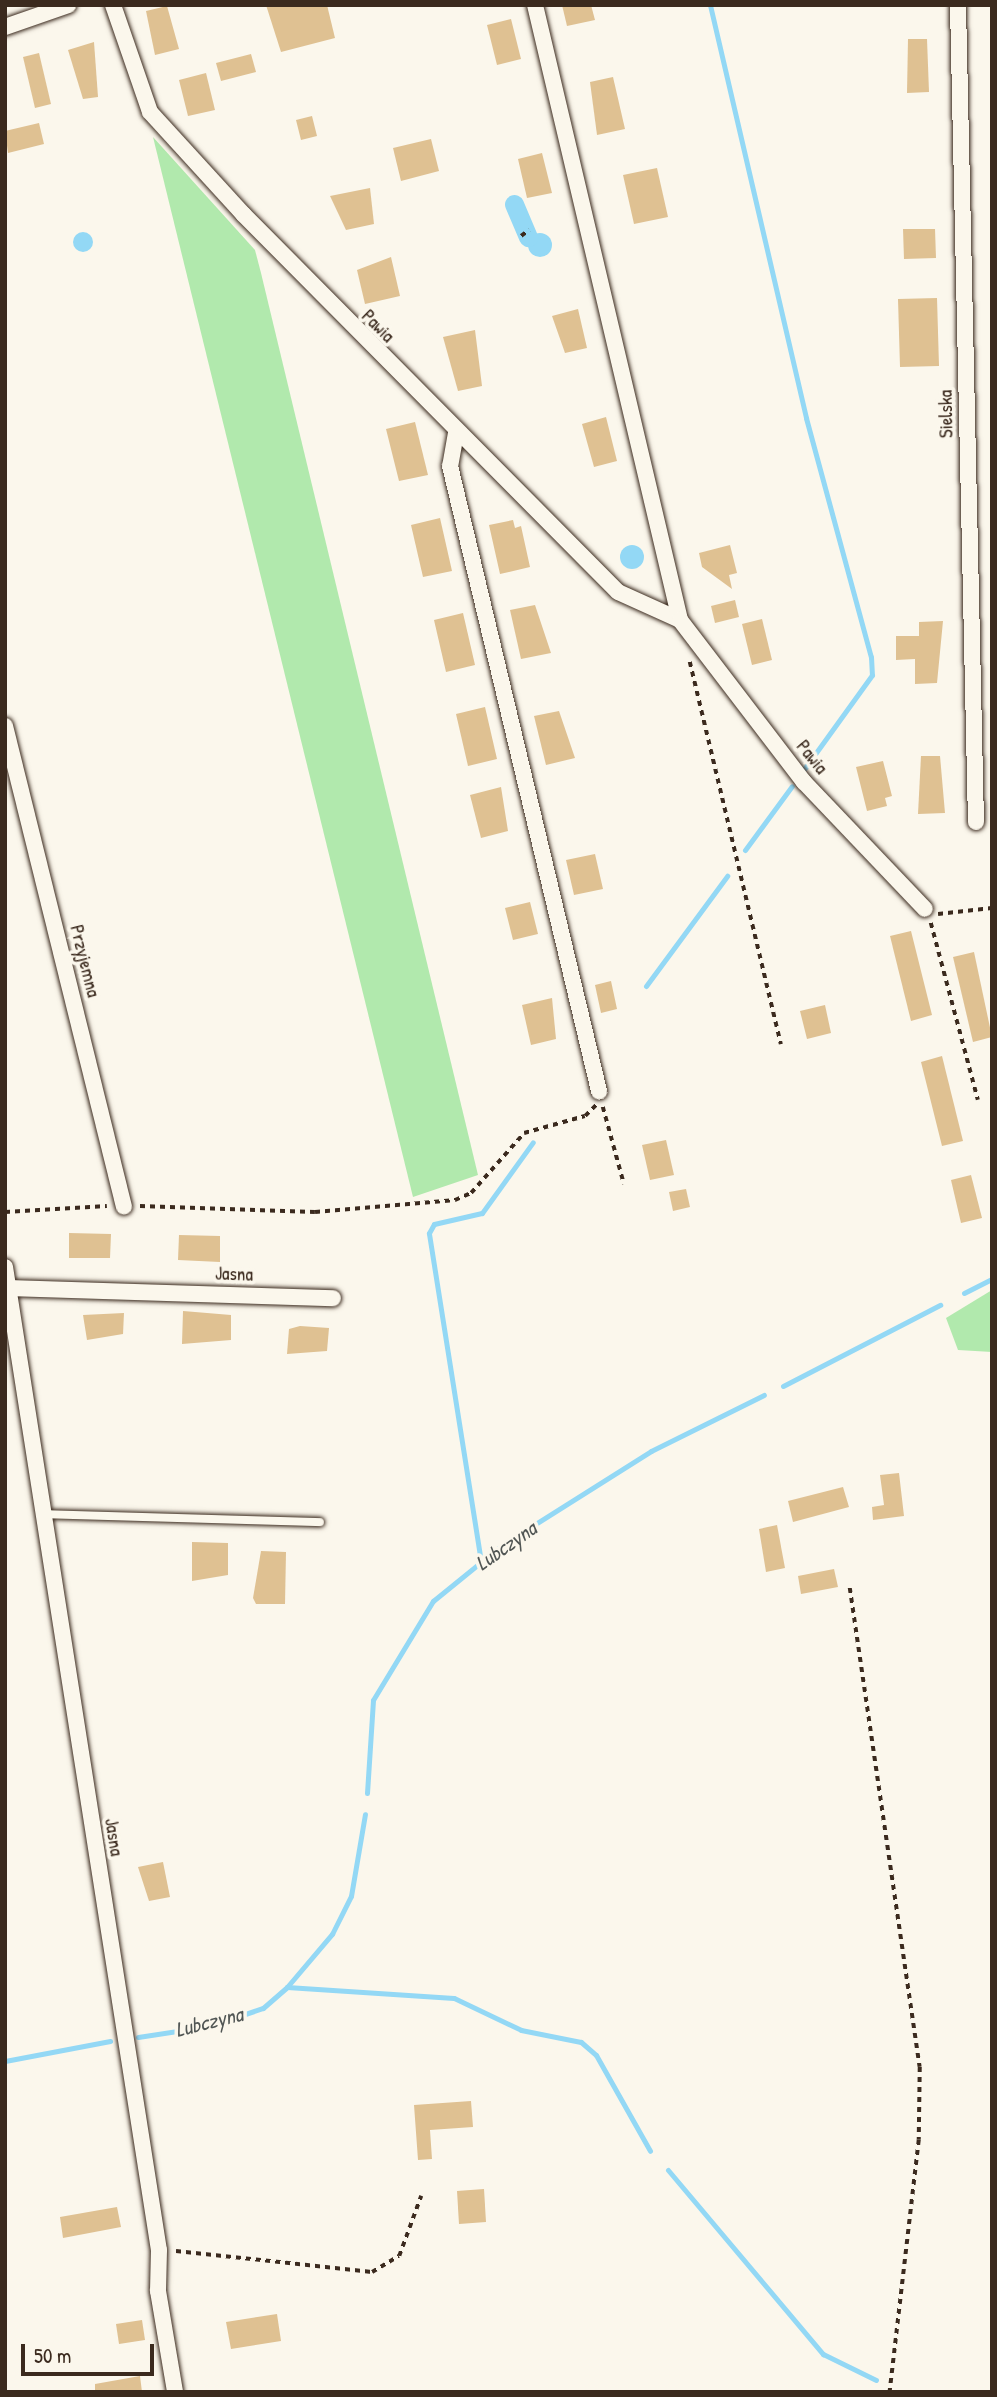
<!DOCTYPE html>
<html>
<head>
<meta charset="utf-8">
<style>
  body { margin:0 }
  #map { position:relative; width:997px; height:2397px; overflow:hidden; background:#fbf7ec; font-family:"Patrick Hand",sans-serif }
  div>[style] { position:absolute }
  [style*='--x'] { left:calc(var(--x)*1px); top:calc(var(--y)*1px); width:calc(var(--w)*1px); rotate:calc(var(--a)*1deg) }
  .green>* { inset:0; background:#b1e9ad }
  .water>* { inset:0; background:#93d8f5 }
  .round { border-radius:50% }
  .stream>* { height:5px; margin:-2.5px; padding:0 2.5px; transform-origin:2.5px; border-radius:2.5px; background:#93d8f5 }
  .canal>* { height:19px; margin:-9.5px; padding:0 9.5px; transform-origin:9.5px; border-radius:9.5px; background:#93d8f5 }
  .building>* { inset:0; background:#dfc192 }
  .path>* { height:3.5px; margin-top:-1.75px; transform-origin:0; background:repeating-linear-gradient(90deg,#3b2a1e 0 5px,transparent 0 10px) }
  .roads { filter:drop-shadow(0 0 2px #3b2a1e) drop-shadow(0 0 2px #3b2a1e) }
  .service>* { height:8px; margin:-4px; padding:0 4px; transform-origin:4px; border-radius:4px; background:#fbf7ec }
  .minor>* { height:16px; margin:-8px; padding:0 8px; transform-origin:8px; border-radius:8px; background:#fbf7ec }
  span { translate:-50% -50%; white-space:nowrap; text-align:center; line-height:1.15; -webkit-text-stroke:7px #fbf7ec; paint-order:stroke }
  .street-label { font-size:19px; color:#3b2a1e }
  .water-label { font-size:21px; color:#515654; font-style:italic }
  .frame { position:absolute; inset:0; border:7px solid #3b2a1e; pointer-events:none }
  .scale { position:absolute; left:21px; top:2344px; width:133px; height:32px; box-sizing:border-box; border:4px solid #3b2a1e; border-top:0; padding-left:9px; font-size:21px; line-height:24px; white-space:nowrap; color:#3b2a1e; -webkit-text-stroke:5px #fbf7ec; paint-order:stroke }
</style>
</head>
<body>
<div id="map">
  <div class="green">
    <div style="clip-path:polygon(153px 137px,255px 250px,261px 273px,478px 1175px,413px 1197px)"></div>
    <div style="clip-path:polygon(992px 1290px,992px 1352px,958px 1350px,946px 1318px)"></div>
  </div>
  <div class="water">
    <div class="round" style="left:73px;top:232px;width:20px;height:20px"></div>
    <div class="round" style="left:528px;top:233px;width:24px;height:24px"></div>
    <div class="round" style="left:620px;top:545px;width:24px;height:24px"></div>
  </div>
  <div class="stream">
    <div style="--x:710;--y:5;--w:424;--a:76.9"></div>
    <div style="--x:806;--y:418;--w:248;--a:74.8"></div>
    <div style="--x:871;--y:657;--w:18;--a:87"></div>
    <div style="--x:872;--y:675;--w:115;--a:125.8"></div>
    <div style="--x:745;--y:850;--w:79;--a:-53.7"></div>
    <div style="--x:646;--y:986;--w:137;--a:-53.6"></div>
    <div style="--x:964;--y:1293;--w:31;--a:-27"></div>
    <div style="--x:783;--y:1386;--w:177;--a:-27.3"></div>
    <div style="--x:481;--y:1562;--w:333;--a:-99"></div>
    <div style="--x:429;--y:1233;--w:10;--a:-61"></div>
    <div style="--x:434;--y:1224;--w:49;--a:-12.9"></div>
    <div style="--x:482;--y:1213;--w:87;--a:-54.3"></div>
    <div style="--x:367;--y:1793;--w:93;--a:-86.3"></div>
    <div style="--x:373;--y:1700;--w:116;--a:-58.8"></div>
    <div style="--x:433;--y:1601;--w:89;--a:-39.1"></div>
    <div style="--x:502;--y:1545;--w:176;--a:-32.2"></div>
    <div style="--x:651;--y:1451;--w:126;--a:-26.4"></div>
    <div style="--x:287;--y:1987;--w:167;--a:3.8"></div>
    <div style="--x:454;--y:1998;--w:74;--a:25.5"></div>
    <div style="--x:521;--y:2030;--w:61;--a:11.3"></div>
    <div style="--x:581;--y:2042;--w:20;--a:41"></div>
    <div style="--x:596;--y:2055;--w:110;--a:60.6"></div>
    <div style="--x:138;--y:2037;--w:73;--a:-8.7"></div>
    <div style="--x:210;--y:2026;--w:56;--a:-18.8"></div>
    <div style="--x:263;--y:2008;--w:32;--a:-41"></div>
    <div style="--x:287;--y:1987;--w:70;--a:-49.7"></div>
    <div style="--x:332;--y:1934;--w:42;--a:-63.4"></div>
    <div style="--x:351;--y:1896;--w:83;--a:-80.3"></div>
    <div style="--x:5;--y:2061;--w:107;--a:-10.8"></div>
    <div style="--x:668;--y:2170;--w:241;--a:49.9"></div>
    <div style="--x:823;--y:2354;--w:59;--a:26.1"></div>
  </div>
  <div class="canal">
    <div style="--x:514;--y:204;--w:36;--a:67"></div>
  </div>
  <div class="building">
    <div style="clip-path:polygon(266px 5px,327px 5px,335px 38px,281px 52px)"></div>
    <div style="clip-path:polygon(562px 5px,591px 5px,595px 20px,567px 26px)"></div>
    <div style="clip-path:polygon(167px 6px,179px 49px,155px 55px,146px 11px)"></div>
    <div style="clip-path:polygon(511px 19px,521px 59px,497px 65px,487px 25px)"></div>
    <div style="clip-path:polygon(908px 39px,927px 39px,929px 92px,907px 93px)"></div>
    <div style="clip-path:polygon(94px 42px,98px 97px,83px 99px,68px 50px)"></div>
    <div style="clip-path:polygon(39px 53px,51px 104px,35px 108px,23px 57px)"></div>
    <div style="clip-path:polygon(251px 54px,256px 72px,221px 81px,216px 63px)"></div>
    <div style="clip-path:polygon(206px 73px,215px 110px,188px 116px,179px 80px)"></div>
    <div style="clip-path:polygon(613px 77px,625px 129px,597px 135px,590px 82px)"></div>
    <div style="clip-path:polygon(312px 116px,317px 136px,301px 140px,296px 120px)"></div>
    <div style="clip-path:polygon(39px 123px,44px 144px,8px 153px,5px 131px)"></div>
    <div style="clip-path:polygon(431px 139px,439px 171px,401px 181px,393px 148px)"></div>
    <div style="clip-path:polygon(542px 153px,552px 193px,527px 198px,518px 159px)"></div>
    <div style="clip-path:polygon(657px 168px,668px 217px,634px 224px,623px 175px)"></div>
    <div style="clip-path:polygon(370px 188px,374px 224px,346px 230px,330px 196px)"></div>
    <div style="clip-path:polygon(903px 229px,935px 229px,936px 258px,904px 259px)"></div>
    <div style="clip-path:polygon(391px 257px,400px 296px,365px 304px,357px 270px)"></div>
    <div style="clip-path:polygon(937px 298px,939px 366px,900px 367px,898px 299px)"></div>
    <div style="clip-path:polygon(578px 309px,587px 348px,565px 353px,552px 316px)"></div>
    <div style="clip-path:polygon(475px 330px,482px 386px,458px 391px,443px 337px)"></div>
    <div style="clip-path:polygon(606px 417px,617px 461px,594px 467px,582px 424px)"></div>
    <div style="clip-path:polygon(415px 422px,428px 475px,399px 481px,386px 429px)"></div>
    <div style="clip-path:polygon(440px 518px,452px 571px,423px 577px,411px 525px)"></div>
    <div style="clip-path:polygon(513px 520px,515px 528px,521px 526px,530px 567px,500px 574px,489px 525px)"></div>
    <div style="clip-path:polygon(730px 545px,737px 573px,729px 575px,732px 589px,702px 567px,699px 553px)"></div>
    <div style="clip-path:polygon(735px 600px,739px 617px,715px 623px,711px 606px)"></div>
    <div style="clip-path:polygon(535px 605px,551px 653px,521px 659px,510px 610px)"></div>
    <div style="clip-path:polygon(463px 613px,475px 665px,446px 672px,434px 620px)"></div>
    <div style="clip-path:polygon(762px 619px,772px 660px,752px 665px,742px 624px)"></div>
    <div style="clip-path:polygon(943px 621px,937px 683px,915px 684px,915px 659px,896px 660px,896px 636px,919px 636px,919px 622px)"></div>
    <div style="clip-path:polygon(485px 707px,497px 759px,468px 766px,456px 714px)"></div>
    <div style="clip-path:polygon(559px 711px,575px 758px,546px 765px,534px 716px)"></div>
    <div style="clip-path:polygon(921px 756px,940px 756px,945px 813px,918px 814px)"></div>
    <div style="clip-path:polygon(883px 761px,892px 796px,885px 798px,887px 806px,867px 811px,856px 767px)"></div>
    <div style="clip-path:polygon(501px 787px,508px 831px,481px 838px,470px 795px)"></div>
    <div style="clip-path:polygon(595px 854px,603px 889px,574px 895px,566px 860px)"></div>
    <div style="clip-path:polygon(530px 902px,538px 934px,513px 940px,505px 908px)"></div>
    <div style="clip-path:polygon(911px 931px,932px 1015px,911px 1021px,890px 936px)"></div>
    <div style="clip-path:polygon(974px 952px,992px 1037px,973px 1042px,953px 957px)"></div>
    <div style="clip-path:polygon(611px 981px,617px 1009px,601px 1013px,595px 985px)"></div>
    <div style="clip-path:polygon(552px 998px,556px 1039px,531px 1045px,522px 1005px)"></div>
    <div style="clip-path:polygon(825px 1005px,831px 1033px,807px 1039px,800px 1011px)"></div>
    <div style="clip-path:polygon(942px 1056px,963px 1141px,942px 1146px,921px 1062px)"></div>
    <div style="clip-path:polygon(666px 1140px,674px 1175px,650px 1180px,642px 1145px)"></div>
    <div style="clip-path:polygon(971px 1175px,982px 1218px,961px 1223px,951px 1180px)"></div>
    <div style="clip-path:polygon(686px 1189px,690px 1207px,673px 1211px,669px 1192px)"></div>
    <div style="clip-path:polygon(69px 1233px,111px 1234px,110px 1258px,69px 1258px)"></div>
    <div style="clip-path:polygon(179px 1235px,220px 1236px,220px 1262px,178px 1260px)"></div>
    <div style="clip-path:polygon(183px 1311px,231px 1315px,231px 1340px,182px 1344px)"></div>
    <div style="clip-path:polygon(124px 1313px,123px 1334px,87px 1340px,83px 1315px)"></div>
    <div style="clip-path:polygon(300px 1326px,329px 1328px,327px 1351px,287px 1354px,289px 1329px)"></div>
    <div style="clip-path:polygon(899px 1473px,904px 1516px,873px 1520px,872px 1507px,884px 1505px,880px 1475px)"></div>
    <div style="clip-path:polygon(843px 1487px,849px 1507px,793px 1522px,788px 1501px)"></div>
    <div style="clip-path:polygon(777px 1525px,785px 1568px,766px 1572px,759px 1529px)"></div>
    <div style="clip-path:polygon(192px 1542px,228px 1543px,228px 1575px,192px 1581px)"></div>
    <div style="clip-path:polygon(261px 1551px,286px 1552px,285px 1604px,256px 1604px,253px 1598px)"></div>
    <div style="clip-path:polygon(834px 1569px,838px 1587px,801px 1594px,798px 1576px)"></div>
    <div style="clip-path:polygon(163px 1862px,170px 1897px,149px 1901px,138px 1867px)"></div>
    <div style="clip-path:polygon(471px 2101px,473px 2127px,430px 2130px,432px 2159px,418px 2160px,414px 2105px)"></div>
    <div style="clip-path:polygon(484px 2189px,486px 2222px,459px 2224px,457px 2191px)"></div>
    <div style="clip-path:polygon(117px 2207px,121px 2227px,63px 2238px,60px 2217px)"></div>
    <div style="clip-path:polygon(277px 2314px,281px 2341px,231px 2349px,226px 2322px)"></div>
    <div style="clip-path:polygon(142px 2320px,145px 2340px,119px 2344px,116px 2324px)"></div>
    <div style="clip-path:polygon(140px 2376px,142px 2392px,95px 2392px,95px 2384px)"></div>
  </div>
  <div class="path">
    <div style="--x:521;--y:236;--w:10;--a:-37"></div>
    <div style="--x:690;--y:662;--w:393;--a:76.6"></div>
    <div style="--x:938;--y:914;--w:54;--a:-6.3"></div>
    <div style="--x:931;--y:923;--w:183;--a:75.1"></div>
    <div style="--x:603;--y:1107;--w:80;--a:74.7"></div>
    <div style="--x:140;--y:1206;--w:175;--a:2"></div>
    <div style="--x:315;--y:1212;--w:141;--a:-4.9"></div>
    <div style="--x:455;--y:1200;--w:17;--a:-24"></div>
    <div style="--x:471;--y:1193;--w:80;--a:-48.5"></div>
    <div style="--x:524;--y:1133;--w:63;--a:-15.6"></div>
    <div style="--x:585;--y:1116;--w:16;--a:-45"></div>
    <div style="--x:5;--y:1212;--w:102;--a:-3.4"></div>
    <div style="--x:850;--y:1588;--w:484;--a:81.7"></div>
    <div style="--x:920;--y:2067;--w:73;--a:90.8"></div>
    <div style="--x:919;--y:2140;--w:254;--a:96.6"></div>
    <div style="--x:176;--y:2251;--w:197;--a:6.1"></div>
    <div style="--x:372;--y:2272;--w:31;--a:-31"></div>
    <div style="--x:399;--y:2256;--w:64;--a:-69.9"></div>
  </div>
  <div class="roads">
    <div class="service">
      <div style="--x:43;--y:1514;--w:277;--a:1.7"></div>
    </div>
    <div class="minor">
      <div style="--x:113;--y:5;--w:113;--a:70.9"></div>
      <div style="--x:150;--y:112;--w:138;--a:47.6"></div>
      <div style="--x:243;--y:214;--w:532;--a:45.23"></div>
      <div style="--x:618;--y:592;--w:68;--a:24.3"></div>
      <div style="--x:535;--y:5;--w:632;--a:76.73"></div>
      <div style="--x:680;--y:620;--w:204;--a:52.6"></div>
      <div style="--x:804;--y:782;--w:175;--a:46.4"></div>
      <div style="--x:958;--y:5;--w:817;--a:88.74"></div>
      <div style="--x:5;--y:27;--w:67;--a:-19.2"></div>
      <div style="--x:456;--y:433;--w:34;--a:100"></div>
      <div style="--x:450;--y:466;--w:643;--a:76.59"></div>
      <div style="--x:5;--y:726;--w:495;--a:76.1"></div>
      <div style="--x:5;--y:1267;--w:995;--a:81.1"></div>
      <div style="--x:159;--y:2250;--w:41;--a:91.4"></div>
      <div style="--x:158;--y:2291;--w:102;--a:80.4"></div>
      <div style="--x:8;--y:1288;--w:325;--a:1.8"></div>
    </div>
  </div>
  <div class="street-label">
    <span style="left:378px;top:326px;rotate:45deg">Pawia</span>
    <span style="left:946px;top:414px;rotate:-91deg">Sielska</span>
    <span style="left:812px;top:757px;rotate:51deg">Pawia</span>
    <span style="left:85px;top:961px;rotate:76deg">Przyjemna</span>
    <span style="left:234px;top:1274px;rotate:2deg">Jasna</span>
    <span style="left:114px;top:1837px;rotate:81deg">Jasna</span>
  </div>
  <div class="water-label">
    <span style="left:506px;top:1546px;rotate:-35deg">Lubczyna</span>
    <span style="left:209px;top:2022px;rotate:-14deg">Lubczyna</span>
  </div>
  <div class="frame"></div>
  <div class="scale">50 m</div>
</div>
</body>
</html>
